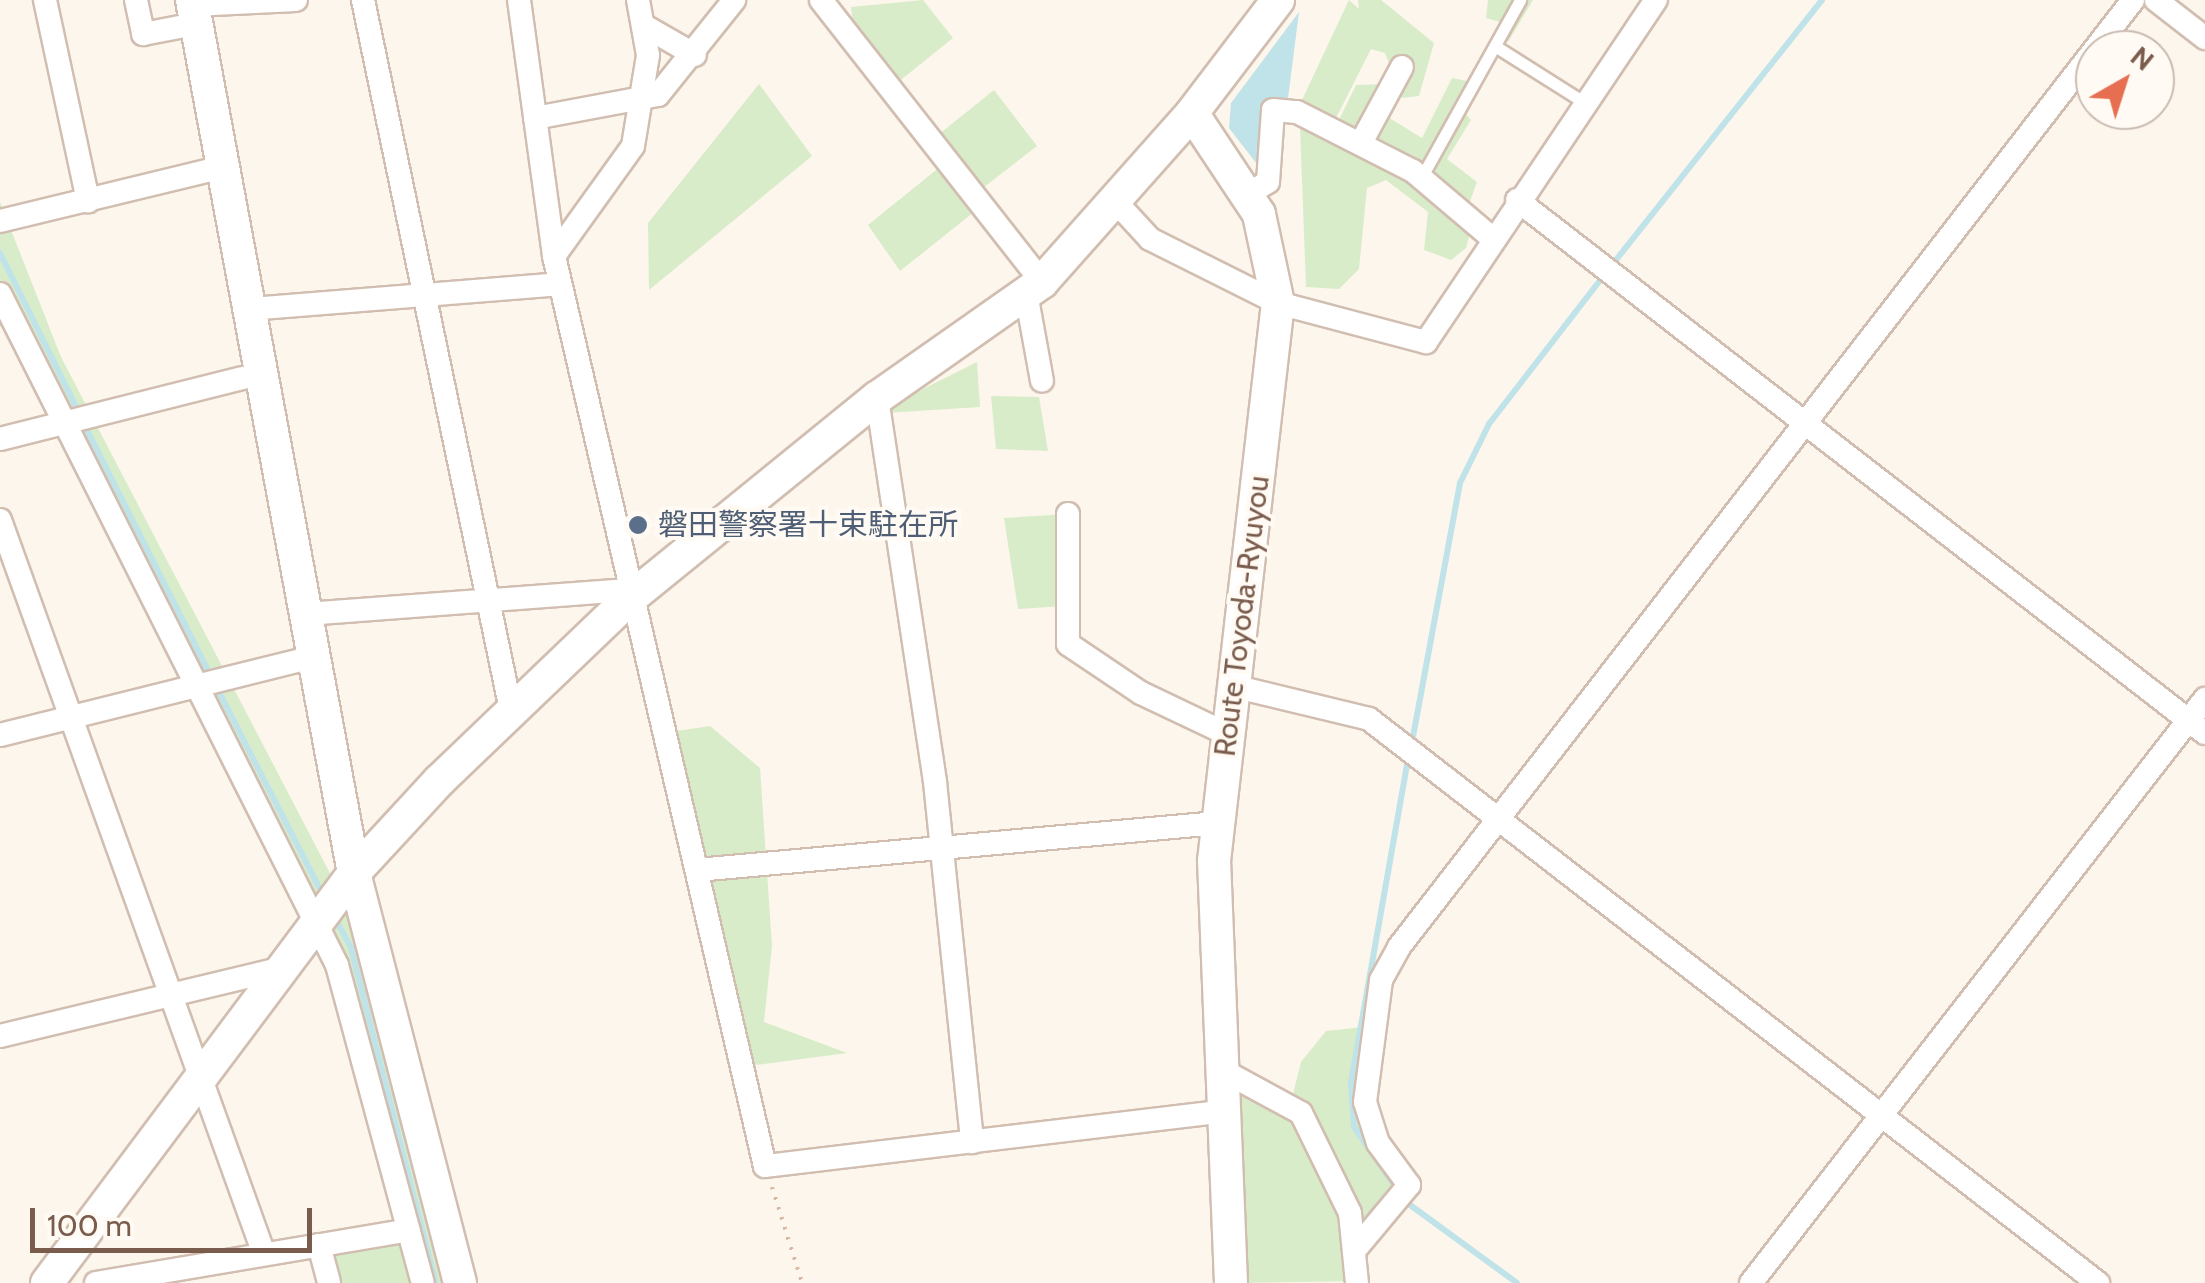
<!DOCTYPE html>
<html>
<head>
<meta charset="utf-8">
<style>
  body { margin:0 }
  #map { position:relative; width:2205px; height:1283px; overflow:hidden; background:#fdf6ec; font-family:Cabin,"Noto Sans JP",sans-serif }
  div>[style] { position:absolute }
  .green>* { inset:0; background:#d8ecc9 }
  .water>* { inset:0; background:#bfe3e8 }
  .stream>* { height:6px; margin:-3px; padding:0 3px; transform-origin:3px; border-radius:3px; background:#bfe3e8 }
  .path>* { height:4px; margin-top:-2px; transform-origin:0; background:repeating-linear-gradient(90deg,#d9b8a5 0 2.5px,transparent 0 10.5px) }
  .roads { filter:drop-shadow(2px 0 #d1beb0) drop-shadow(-2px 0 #d1beb0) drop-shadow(0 2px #d1beb0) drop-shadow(0 -2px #d1beb0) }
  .lane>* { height:11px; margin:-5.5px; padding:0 5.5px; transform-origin:5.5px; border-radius:5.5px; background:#fff }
  .street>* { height:22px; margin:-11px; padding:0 11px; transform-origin:11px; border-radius:11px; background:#fff }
  .secondary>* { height:32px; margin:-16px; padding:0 16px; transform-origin:16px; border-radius:16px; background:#fff }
  .dots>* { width:28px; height:28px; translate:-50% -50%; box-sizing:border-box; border:5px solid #fffaf3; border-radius:50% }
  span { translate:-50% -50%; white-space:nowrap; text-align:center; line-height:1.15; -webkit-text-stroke:8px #fffaf3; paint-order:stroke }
  .service-label { font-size:30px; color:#4e5e75 }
  .left { translate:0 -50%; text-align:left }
  .street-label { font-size:30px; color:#7a5c4d }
  .north { position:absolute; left:2075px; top:30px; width:100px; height:100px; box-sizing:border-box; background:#fffaf3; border:2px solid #cabbb1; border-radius:50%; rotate:39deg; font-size:28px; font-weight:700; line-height:40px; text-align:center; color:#7a5c4d }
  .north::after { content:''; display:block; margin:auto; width:35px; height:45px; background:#e76f51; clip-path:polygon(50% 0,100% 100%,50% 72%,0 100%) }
  .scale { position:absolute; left:30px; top:1208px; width:282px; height:45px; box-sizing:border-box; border:5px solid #7a5c4d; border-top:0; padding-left:12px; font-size:30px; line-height:35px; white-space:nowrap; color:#7a5c4d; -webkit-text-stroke:8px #fffaf3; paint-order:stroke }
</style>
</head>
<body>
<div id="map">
  <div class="green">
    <div style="clip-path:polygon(923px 0,953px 38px,897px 83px,938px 135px,994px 90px,1037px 146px,979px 191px,984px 204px,900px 271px,868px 225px,951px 158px,853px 26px,851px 7px)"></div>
    <div style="clip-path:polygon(1349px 0,1359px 9px,1358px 0,1381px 0,1434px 43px,1419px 96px,1402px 98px,1385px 53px,1371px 49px,1336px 118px,1301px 102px)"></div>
    <div style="clip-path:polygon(1488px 0,1533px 0,1508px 42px,1500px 22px,1486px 18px)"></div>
    <div style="clip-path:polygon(1452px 78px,1477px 83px,1423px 175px,1339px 120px,1356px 85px,1386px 84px,1378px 111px,1422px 138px)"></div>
    <div style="clip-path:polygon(759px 84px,812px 156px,649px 290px,648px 223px)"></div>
    <div style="clip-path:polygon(1466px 114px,1471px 120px,1447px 159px,1477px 182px,1469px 204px,1427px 178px)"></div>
    <div style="clip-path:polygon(1300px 128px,1384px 160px,1471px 229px,1466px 248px,1451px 260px,1424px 250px,1428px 212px,1386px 180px,1367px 188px,1359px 269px,1339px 289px,1306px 287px)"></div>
    <div style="clip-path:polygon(0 202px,61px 357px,358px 927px,460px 1283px,423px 1283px,337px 965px,13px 323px,0 327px)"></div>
    <div style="clip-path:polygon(977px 362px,980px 407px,885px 413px,887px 407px)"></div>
    <div style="clip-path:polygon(991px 396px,1039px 397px,1048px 451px,996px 449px)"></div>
    <div style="clip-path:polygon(1068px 514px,1065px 606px,1018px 609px,1004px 518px)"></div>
    <div style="clip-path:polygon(710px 726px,760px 768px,772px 946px,764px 1022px,847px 1053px,748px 1066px,663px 733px)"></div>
    <div style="clip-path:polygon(1373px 1026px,1368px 1120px,1405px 1179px,1354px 1250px,1357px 1281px,1236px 1283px,1239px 1097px,1255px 1085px,1291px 1102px,1301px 1062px,1326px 1031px)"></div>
    <div style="clip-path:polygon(404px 1237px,419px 1283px,336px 1283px,329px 1251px)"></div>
  </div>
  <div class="water">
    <div style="clip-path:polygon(1299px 12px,1287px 106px,1260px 168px,1229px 128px,1231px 103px)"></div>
  </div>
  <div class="stream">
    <div style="left:0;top:253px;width:178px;rotate:63.7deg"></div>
    <div style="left:1612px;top:265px;width:338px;rotate:-51.6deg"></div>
    <div style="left:84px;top:424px;width:283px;rotate:63.3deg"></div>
    <div style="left:217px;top:688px;width:233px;rotate:62.9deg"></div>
    <div style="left:1412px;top:742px;width:263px;rotate:-79.5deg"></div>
    <div style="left:1460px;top:483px;width:66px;rotate:-63.8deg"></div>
    <div style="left:1489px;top:424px;width:188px;rotate:-52.3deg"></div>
    <div style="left:1408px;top:759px;width:329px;rotate:100deg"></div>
    <div style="left:1351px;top:1083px;width:44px;rotate:86.1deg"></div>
    <div style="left:1354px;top:1127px;width:91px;rotate:55.3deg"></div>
    <div style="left:1406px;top:1202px;width:137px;rotate:36.1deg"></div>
    <div style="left:333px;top:915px;width:38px;rotate:61deg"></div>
    <div style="left:351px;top:948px;width:346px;rotate:75.8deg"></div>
  </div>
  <div class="path">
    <div style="left:772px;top:1187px;width:101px;rotate:72.6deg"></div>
  </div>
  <div class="roads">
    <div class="lane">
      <div style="left:1495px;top:46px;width:107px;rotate:32.3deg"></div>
      <div style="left:1421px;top:178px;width:204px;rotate:-60.9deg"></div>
    </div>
    <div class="street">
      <div style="left:45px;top:0;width:206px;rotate:77.9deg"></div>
      <div style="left:136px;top:0;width:35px;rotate:78deg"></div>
      <div style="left:143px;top:34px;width:53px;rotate:-10.9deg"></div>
      <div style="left:363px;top:0;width:725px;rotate:78.23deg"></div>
      <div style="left:519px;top:0;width:258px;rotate:82.2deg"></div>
      <div style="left:554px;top:256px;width:934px;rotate:76.95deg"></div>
      <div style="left:765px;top:1166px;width:459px;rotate:-6.8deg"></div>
      <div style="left:821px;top:0;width:358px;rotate:51.9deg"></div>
      <div style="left:2156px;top:0;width:62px;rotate:37.8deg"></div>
      <div style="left:193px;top:5px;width:103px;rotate:-2.8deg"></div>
      <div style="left:648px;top:28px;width:54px;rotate:29.9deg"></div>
      <div style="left:535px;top:118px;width:125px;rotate:-10.6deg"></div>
      <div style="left:658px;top:95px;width:122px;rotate:-51.3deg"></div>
      <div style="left:1362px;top:141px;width:84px;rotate:-61.6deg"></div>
      <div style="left:1248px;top:194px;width:23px;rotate:-31deg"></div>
      <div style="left:1268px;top:182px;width:72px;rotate:-86deg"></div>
      <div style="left:1273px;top:110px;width:24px;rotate:5deg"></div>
      <div style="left:1297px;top:112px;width:130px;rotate:27deg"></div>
      <div style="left:1413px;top:171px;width:104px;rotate:40.3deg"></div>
      <div style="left:1517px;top:200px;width:870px;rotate:37.77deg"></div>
      <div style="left:1116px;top:202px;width:50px;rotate:47.4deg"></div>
      <div style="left:1150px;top:239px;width:143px;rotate:26.6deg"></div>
      <div style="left:1278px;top:303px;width:153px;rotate:14.8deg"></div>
      <div style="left:1426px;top:342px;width:412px;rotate:-56.1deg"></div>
      <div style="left:0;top:221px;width:229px;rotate:-13.6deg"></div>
      <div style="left:554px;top:256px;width:135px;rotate:-54.3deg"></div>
      <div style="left:633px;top:146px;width:92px;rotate:-80.6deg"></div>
      <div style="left:648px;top:55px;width:56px;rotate:-100.3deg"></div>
      <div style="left:1026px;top:293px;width:89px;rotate:79.7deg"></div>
      <div style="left:0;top:294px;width:751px;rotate:63.33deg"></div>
      <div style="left:337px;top:965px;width:329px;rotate:74.9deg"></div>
      <div style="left:250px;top:309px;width:311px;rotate:-4.6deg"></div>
      <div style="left:877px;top:398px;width:388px;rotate:81.4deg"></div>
      <div style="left:935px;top:782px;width:362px;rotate:84.1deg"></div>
      <div style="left:0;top:439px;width:270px;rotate:-14.1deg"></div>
      <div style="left:1068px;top:514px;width:130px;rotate:90deg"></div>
      <div style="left:1068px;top:644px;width:88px;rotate:33.9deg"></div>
      <div style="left:1141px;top:693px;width:98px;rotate:25.5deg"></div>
      <div style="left:0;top:520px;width:780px;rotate:70.22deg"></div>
      <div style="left:307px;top:614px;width:321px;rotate:-4.3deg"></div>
      <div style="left:1233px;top:686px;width:140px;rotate:13.6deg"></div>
      <div style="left:1369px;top:719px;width:922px;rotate:37.73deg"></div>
      <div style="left:0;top:735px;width:324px;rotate:-14deg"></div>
      <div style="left:697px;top:870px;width:522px;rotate:-5.16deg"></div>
      <div style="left:0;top:1036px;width:291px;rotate:-13.5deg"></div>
      <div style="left:1220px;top:1069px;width:92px;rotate:28.5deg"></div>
      <div style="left:1301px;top:1113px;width:111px;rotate:63.9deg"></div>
      <div style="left:1350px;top:1213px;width:70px;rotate:84.3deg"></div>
      <div style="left:319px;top:1245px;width:39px;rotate:75deg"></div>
      <div style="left:1354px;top:1251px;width:86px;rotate:-50.2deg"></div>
      <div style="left:1409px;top:1185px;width:52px;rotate:-126.4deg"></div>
      <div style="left:1378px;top:1143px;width:43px;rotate:-107.6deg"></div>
      <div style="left:1365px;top:1102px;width:123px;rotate:-82.5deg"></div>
      <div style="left:1381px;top:980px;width:38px;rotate:-61deg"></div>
      <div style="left:1399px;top:947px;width:1198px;rotate:-52.22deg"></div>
      <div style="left:96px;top:1283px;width:317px;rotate:-9.6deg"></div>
      <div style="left:1751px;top:1283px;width:740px;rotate:-52.14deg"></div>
    </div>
    <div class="secondary">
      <div style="left:192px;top:0;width:888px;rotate:79.49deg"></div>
      <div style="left:354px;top:873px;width:423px;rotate:75.5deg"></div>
      <div style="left:47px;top:1283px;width:512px;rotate:-53.17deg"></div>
      <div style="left:354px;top:873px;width:125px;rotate:-47.3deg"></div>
      <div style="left:439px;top:781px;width:262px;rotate:-43.8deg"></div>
      <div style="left:628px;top:600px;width:321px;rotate:-39.1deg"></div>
      <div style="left:877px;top:398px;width:202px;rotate:-35.1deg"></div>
      <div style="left:1042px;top:282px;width:226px;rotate:-48.4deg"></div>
      <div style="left:1231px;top:1283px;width:422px;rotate:-92.3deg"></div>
      <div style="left:1214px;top:861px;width:562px;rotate:-83.46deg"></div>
      <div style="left:1278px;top:303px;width:91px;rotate:-102.1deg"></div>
      <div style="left:1259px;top:214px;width:121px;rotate:-123.6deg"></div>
      <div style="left:1192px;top:113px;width:142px;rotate:-52.7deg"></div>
    </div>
  </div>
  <div class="dots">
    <div style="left:638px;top:525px;background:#5c6f8a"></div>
  </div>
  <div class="service-label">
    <span class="left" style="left:658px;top:525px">磐田警察署十束駐在所</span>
  </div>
  <div class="street-label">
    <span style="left:1242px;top:616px;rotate:-83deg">Route Toyoda-Ryuyou</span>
  </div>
  <div class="north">N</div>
  <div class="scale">100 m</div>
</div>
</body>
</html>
